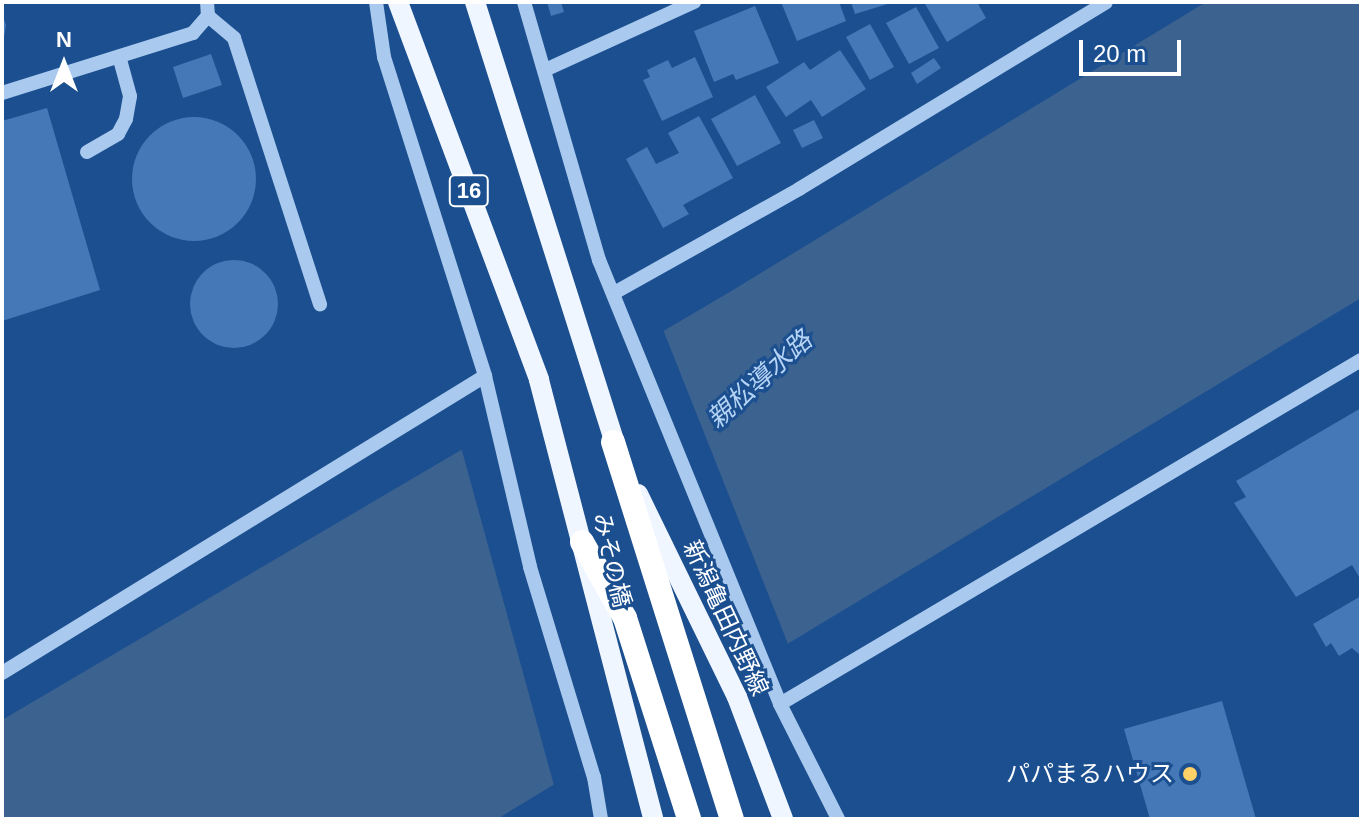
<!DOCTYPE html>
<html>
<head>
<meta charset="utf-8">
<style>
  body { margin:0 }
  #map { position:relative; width:1363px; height:821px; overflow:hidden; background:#1b4f8f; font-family:Helvetica,"Noto Sans JP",sans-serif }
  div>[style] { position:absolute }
  .water>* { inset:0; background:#3c6290 }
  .pier>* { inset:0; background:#1b4f8f }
  .building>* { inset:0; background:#4478b7 }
  .round { border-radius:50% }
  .minor>* { height:14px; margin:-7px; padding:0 7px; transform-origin:7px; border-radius:7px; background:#a9c9ee }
  .major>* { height:20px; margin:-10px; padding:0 10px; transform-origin:10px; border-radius:10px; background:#f0f6ff }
  .highway>* { height:24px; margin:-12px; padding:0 12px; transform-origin:12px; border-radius:12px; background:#fff }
  .dots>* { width:22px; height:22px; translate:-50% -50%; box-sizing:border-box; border:4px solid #1b4f8f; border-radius:50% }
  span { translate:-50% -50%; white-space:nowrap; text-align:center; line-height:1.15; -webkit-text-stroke:6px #1b4f8f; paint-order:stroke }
  .shield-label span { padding:2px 6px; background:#1b4f8f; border:2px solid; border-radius:6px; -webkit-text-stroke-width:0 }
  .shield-label { font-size:22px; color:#fff; font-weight:700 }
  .street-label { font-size:24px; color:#fff }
  .poi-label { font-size:24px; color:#fff }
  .right { translate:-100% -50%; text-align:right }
  .water-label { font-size:26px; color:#b5d3f5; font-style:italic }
  .frame { position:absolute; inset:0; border:4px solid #fff; pointer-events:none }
  .north { position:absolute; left:24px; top:24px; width:80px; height:80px; -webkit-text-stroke:6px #1b4f8f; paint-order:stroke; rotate:0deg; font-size:22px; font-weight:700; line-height:32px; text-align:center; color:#fff }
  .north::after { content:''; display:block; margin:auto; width:28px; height:36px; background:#fff; clip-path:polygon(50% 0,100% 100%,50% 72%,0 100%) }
  .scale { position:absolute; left:1079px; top:40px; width:102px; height:36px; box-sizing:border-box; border:4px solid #fff; border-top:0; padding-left:10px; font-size:24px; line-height:28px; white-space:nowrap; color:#fff; -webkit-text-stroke:6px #1b4f8f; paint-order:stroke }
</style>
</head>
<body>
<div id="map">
  <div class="water">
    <div style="clip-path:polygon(1206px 2px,1361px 2px,1361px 298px,497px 819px,2px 819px,2px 720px,728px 293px)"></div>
  </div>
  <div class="pier">
    <div style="clip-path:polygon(662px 327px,790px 649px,555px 789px,461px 447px)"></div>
  </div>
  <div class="building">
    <div style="clip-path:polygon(547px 2px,561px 2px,564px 12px,551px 16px)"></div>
    <div style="clip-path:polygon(781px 2px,839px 2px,846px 21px,797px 41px)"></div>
    <div style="clip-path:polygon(851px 2px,891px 2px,891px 3px,855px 14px)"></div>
    <div style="clip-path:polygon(924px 2px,977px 2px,986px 18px,947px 42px)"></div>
    <div style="clip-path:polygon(755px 6px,779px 63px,736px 80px,733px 74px,714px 82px,694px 31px)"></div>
    <div style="clip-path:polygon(916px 7px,939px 48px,909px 64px,886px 23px)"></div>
    <div style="clip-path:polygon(2px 14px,6px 25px,2px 50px)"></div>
    <div style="clip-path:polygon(870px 24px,894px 67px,870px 80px,846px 37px)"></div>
    <div style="clip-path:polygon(840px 50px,866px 89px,822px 117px,811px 100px,786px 117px,766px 87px,804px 62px,810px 70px)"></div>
    <div style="clip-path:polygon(211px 54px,222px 85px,183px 98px,173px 67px)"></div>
    <div style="clip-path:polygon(695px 57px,713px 97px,662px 121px,643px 80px,650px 77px,647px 70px,668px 60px,672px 68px)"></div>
    <div style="clip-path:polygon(934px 58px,941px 68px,917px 84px,911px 73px)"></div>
    <div style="clip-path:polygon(755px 95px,781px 143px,737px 166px,711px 119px)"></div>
    <div style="clip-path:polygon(47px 108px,100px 290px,2px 321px,2px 121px)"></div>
    <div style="clip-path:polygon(699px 116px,733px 178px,683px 205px,689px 214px,663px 228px,626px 159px,647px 147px,656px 164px,679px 153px,668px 133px)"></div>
    <div class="round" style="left:132px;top:117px;width:124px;height:124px"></div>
    <div style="clip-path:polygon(814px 120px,823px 138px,802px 148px,793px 130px)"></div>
    <div class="round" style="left:190px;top:260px;width:88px;height:88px"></div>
    <div style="clip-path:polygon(1361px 408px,1361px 580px,1352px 565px,1296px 597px,1234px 503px,1246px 497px,1236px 481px)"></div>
    <div style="clip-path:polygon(1361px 596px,1361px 656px,1352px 648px,1339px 656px,1331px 643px,1326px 647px,1313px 624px)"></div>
    <div style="clip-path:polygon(1222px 701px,1256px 819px,1150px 819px,1124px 729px)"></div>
  </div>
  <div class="minor">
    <div style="left:376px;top:2px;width:56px;rotate:81.7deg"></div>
    <div style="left:384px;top:57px;width:335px;rotate:72.4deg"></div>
    <div style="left:485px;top:376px;width:196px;rotate:76.7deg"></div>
    <div style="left:530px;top:567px;width:220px;rotate:73.1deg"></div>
    <div style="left:594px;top:777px;width:43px;rotate:80.5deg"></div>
    <div style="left:524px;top:2px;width:269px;rotate:73.8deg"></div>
    <div style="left:599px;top:260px;width:479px;rotate:67.8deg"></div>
    <div style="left:780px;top:704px;width:129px;rotate:63.2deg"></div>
    <div style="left:208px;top:16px;width:34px;rotate:40deg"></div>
    <div style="left:234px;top:38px;width:280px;rotate:72.1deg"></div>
    <div style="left:545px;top:70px;width:164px;rotate:-24.5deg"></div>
    <div style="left:2px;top:93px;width:200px;rotate:-17.4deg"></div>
    <div style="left:193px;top:33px;width:23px;rotate:-49deg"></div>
    <div style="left:208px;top:16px;width:14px;rotate:-94deg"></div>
    <div style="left:87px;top:152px;width:36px;rotate:-30deg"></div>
    <div style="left:118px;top:134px;width:17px;rotate:-62deg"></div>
    <div style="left:126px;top:119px;width:23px;rotate:-80deg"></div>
    <div style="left:130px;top:96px;width:41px;rotate:-105.4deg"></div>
    <div style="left:614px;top:293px;width:212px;rotate:-29.3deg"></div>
    <div style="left:799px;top:189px;width:359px;rotate:-31.3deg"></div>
    <div style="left:2px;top:673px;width:567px;rotate:-31.59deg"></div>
    <div style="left:780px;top:704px;width:675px;rotate:-30.63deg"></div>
  </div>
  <div class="major">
    <div style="left:398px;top:2px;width:403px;rotate:69.5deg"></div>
    <div style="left:539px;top:380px;width:454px;rotate:75.4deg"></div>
    <div style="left:475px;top:2px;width:475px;rotate:72.4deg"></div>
    <div style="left:638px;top:494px;width:226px;rotate:64deg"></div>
    <div style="left:737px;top:697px;width:130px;rotate:69.3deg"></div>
  </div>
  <div class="highway">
    <div style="left:613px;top:442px;width:395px;rotate:72.5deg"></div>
    <div style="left:582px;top:542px;width:87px;rotate:60.5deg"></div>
    <div style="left:625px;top:618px;width:211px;rotate:72.3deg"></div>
  </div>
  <div class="dots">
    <div style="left:1190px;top:774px;background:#ffd166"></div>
  </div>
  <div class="shield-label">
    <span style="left:469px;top:191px">16</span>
  </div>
  <div class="street-label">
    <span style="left:612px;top:560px;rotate:77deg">みその橋</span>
    <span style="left:726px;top:618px;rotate:65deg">新潟亀田内野線</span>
  </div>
  <div class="poi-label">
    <span class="right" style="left:1174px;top:774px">パパまるハウス</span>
  </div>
  <div class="water-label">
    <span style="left:760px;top:380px;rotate:-42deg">親松導水路</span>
  </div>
  <div class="frame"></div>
  <div class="north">N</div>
  <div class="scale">20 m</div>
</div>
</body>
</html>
